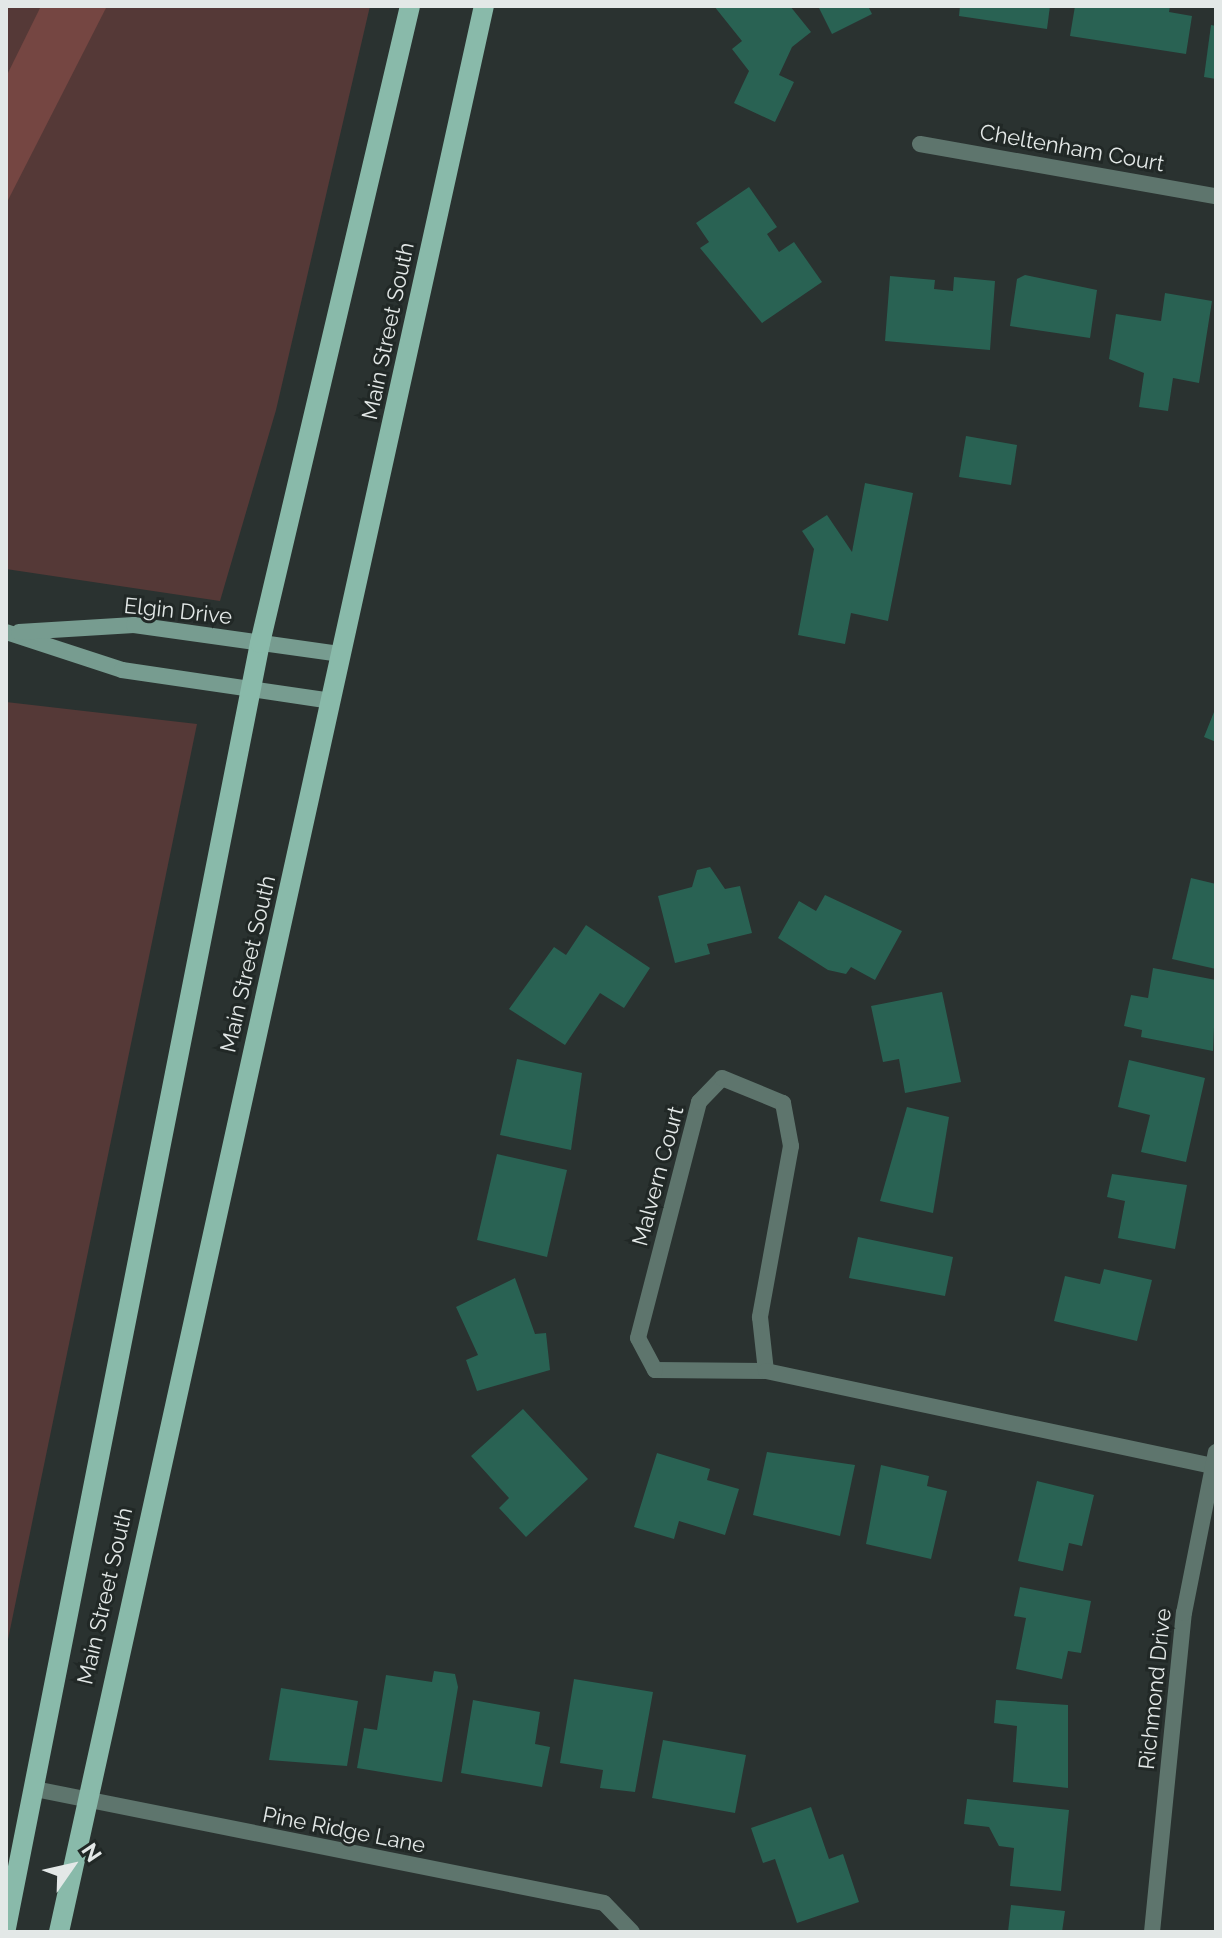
<!DOCTYPE html>
<html>
<head>
<meta charset="utf-8">
<style>
  body { margin:0 }
  #map { position:relative; width:1222px; height:1938px; overflow:hidden; background:#2a3230; font-family:Raleway,sans-serif }
  div>[style] { position:absolute }
  .green>* { inset:0; background:#553937 }
  .water>* { inset:0; background:#754642 }
  .building>* { inset:0; background:#296253 }
  .street>* { height:16px; margin:-8px; padding:0 8px; transform-origin:8px; border-radius:8px; background:#5e756d }
  .secondary>* { height:16px; margin:-8px; padding:0 8px; transform-origin:8px; border-radius:8px; background:#779c90 }
  .primary>* { height:20px; margin:-10px; padding:0 10px; transform-origin:10px; border-radius:10px; background:#89baaa }
  span { translate:-50% -50%; white-space:nowrap; text-align:center; line-height:1.15; -webkit-text-stroke:6px #212826; paint-order:stroke }
  .street-label { font-size:22px; color:#e3e8e7 }
  .frame { position:absolute; inset:0; border:8px solid #e3e8e7; pointer-events:none }
  .north { position:absolute; left:32px; top:1826px; width:80px; height:80px; -webkit-text-stroke:6px #212826; paint-order:stroke; rotate:56deg; font-size:22px; font-weight:700; line-height:32px; text-align:center; color:#e3e8e7 }
  .north::after { content:''; display:block; margin:auto; width:28px; height:36px; background:#e3e8e7; clip-path:polygon(50% 0,100% 100%,50% 72%,0 100%) }
</style>
</head>
<body>
<div id="map">
  <div class="green">
    <div style="clip-path:polygon(6px 6px,370px 6px,276px 410px,220px 601px,6px 569px)"></div>
    <div style="clip-path:polygon(6px 702px,197px 724px,6px 1649px)"></div>
  </div>
  <div class="water">
    <div style="clip-path:polygon(41px 6px,107px 6px,6px 204px,6px 77px)"></div>
  </div>
  <div class="building">
    <div style="clip-path:polygon(714px 6px,790px 6px,811px 32px,792px 47px,779px 75px,794px 82px,775px 122px,734px 103px,749px 71px,732px 49px,742px 41px)"></div>
    <div style="clip-path:polygon(818px 6px,868px 6px,872px 14px,832px 34px)"></div>
    <div style="clip-path:polygon(960px 6px,1050px 6px,1047px 29px,959px 16px)"></div>
    <div style="clip-path:polygon(1075px 6px,1170px 6px,1169px 12px,1192px 16px,1186px 54px,1070px 36px)"></div>
    <div style="clip-path:polygon(1211px 25px,1216px 26px,1216px 79px,1204px 77px)"></div>
    <div style="clip-path:polygon(749px 187px,777px 227px,767px 234px,779px 252px,794px 242px,822px 282px,762px 323px,700px 248px,709px 242px,696px 223px)"></div>
    <div style="clip-path:polygon(1025px 275px,1097px 290px,1090px 338px,1010px 326px,1017px 279px)"></div>
    <div style="clip-path:polygon(890px 276px,935px 280px,934px 289px,953px 291px,954px 277px,995px 281px,990px 350px,885px 341px)"></div>
    <div style="clip-path:polygon(1165px 293px,1212px 301px,1199px 383px,1173px 378px,1168px 411px,1139px 407px,1144px 373px,1109px 359px,1116px 314px,1161px 321px)"></div>
    <div style="clip-path:polygon(966px 436px,1017px 445px,1011px 485px,959px 477px)"></div>
    <div style="clip-path:polygon(865px 483px,913px 493px,888px 621px,851px 613px,845px 644px,798px 635px,814px 549px,802px 531px,827px 515px,852px 552px)"></div>
    <div style="clip-path:polygon(1216px 707px,1216px 742px,1204px 737px)"></div>
    <div style="clip-path:polygon(710px 867px,725px 889px,740px 886px,752px 933px,707px 944px,710px 954px,675px 963px,658px 896px,692px 887px,697px 870px)"></div>
    <div style="clip-path:polygon(1191px 878px,1216px 884px,1216px 969px,1172px 959px)"></div>
    <div style="clip-path:polygon(825px 895px,902px 931px,875px 980px,851px 967px,846px 974px,828px 970px,778px 938px,799px 901px,816px 911px)"></div>
    <div style="clip-path:polygon(586px 925px,650px 968px,624px 1008px,600px 993px,565px 1045px,509px 1009px,554px 947px,566px 955px)"></div>
    <div style="clip-path:polygon(1153px 968px,1216px 980px,1213px 1051px,1141px 1037px,1142px 1030px,1124px 1026px,1131px 995px,1148px 998px)"></div>
    <div style="clip-path:polygon(942px 992px,961px 1082px,905px 1093px,899px 1059px,883px 1062px,871px 1006px)"></div>
    <div style="clip-path:polygon(517px 1059px,582px 1073px,571px 1150px,500px 1135px)"></div>
    <div style="clip-path:polygon(1129px 1060px,1205px 1078px,1186px 1162px,1141px 1152px,1150px 1115px,1118px 1107px)"></div>
    <div style="clip-path:polygon(907px 1107px,949px 1117px,933px 1213px,880px 1201px)"></div>
    <div style="clip-path:polygon(497px 1154px,567px 1170px,547px 1257px,477px 1240px)"></div>
    <div style="clip-path:polygon(1112px 1174px,1187px 1185px,1175px 1249px,1118px 1238px,1125px 1201px,1107px 1197px)"></div>
    <div style="clip-path:polygon(858px 1237px,953px 1257px,945px 1296px,849px 1278px)"></div>
    <div style="clip-path:polygon(1104px 1269px,1152px 1280px,1137px 1341px,1054px 1321px,1065px 1276px,1100px 1284px)"></div>
    <div style="clip-path:polygon(515px 1278px,535px 1334px,546px 1333px,550px 1370px,477px 1391px,466px 1360px,478px 1355px,456px 1307px)"></div>
    <div style="clip-path:polygon(523px 1409px,588px 1479px,526px 1537px,499px 1508px,509px 1498px,471px 1456px)"></div>
    <div style="clip-path:polygon(767px 1452px,855px 1465px,840px 1536px,753px 1515px)"></div>
    <div style="clip-path:polygon(657px 1453px,710px 1469px,707px 1480px,739px 1489px,725px 1535px,679px 1521px,674px 1539px,634px 1527px)"></div>
    <div style="clip-path:polygon(881px 1465px,929px 1476px,927px 1486px,947px 1491px,931px 1559px,866px 1544px)"></div>
    <div style="clip-path:polygon(1037px 1481px,1094px 1495px,1082px 1546px,1069px 1543px,1063px 1571px,1018px 1561px)"></div>
    <div style="clip-path:polygon(1020px 1587px,1091px 1601px,1081px 1653px,1068px 1651px,1062px 1679px,1016px 1669px,1026px 1618px,1014px 1616px)"></div>
    <div style="clip-path:polygon(434px 1671px,455px 1674px,458px 1687px,442px 1782px,357px 1768px,364px 1728px,377px 1730px,386px 1675px,432px 1682px)"></div>
    <div style="clip-path:polygon(574px 1679px,653px 1692px,635px 1792px,600px 1788px,603px 1770px,560px 1763px)"></div>
    <div style="clip-path:polygon(281px 1688px,358px 1701px,347px 1766px,269px 1760px)"></div>
    <div style="clip-path:polygon(473px 1700px,540px 1712px,535px 1744px,550px 1747px,542px 1787px,461px 1773px)"></div>
    <div style="clip-path:polygon(996px 1700px,1068px 1705px,1068px 1788px,1013px 1782px,1017px 1726px,994px 1723px)"></div>
    <div style="clip-path:polygon(663px 1740px,746px 1755px,735px 1813px,652px 1798px)"></div>
    <div style="clip-path:polygon(967px 1799px,1069px 1810px,1061px 1891px,1010px 1886px,1014px 1848px,999px 1846px,989px 1827px,964px 1824px)"></div>
    <div style="clip-path:polygon(811px 1807px,829px 1859px,843px 1854px,859px 1902px,797px 1923px,775px 1859px,763px 1863px,751px 1828px)"></div>
    <div style="clip-path:polygon(1011px 1905px,1065px 1911px,1062px 1932px,1008px 1932px)"></div>
  </div>
  <div class="street">
    <div style="left:920px;top:144px;width:301px;rotate:10deg"></div>
    <div style="left:766px;top:1371px;width:111px;rotate:-179.5deg"></div>
    <div style="left:655px;top:1370px;width:36px;rotate:-118deg"></div>
    <div style="left:638px;top:1338px;width:244px;rotate:-75.5deg"></div>
    <div style="left:699px;top:1102px;width:33px;rotate:-46deg"></div>
    <div style="left:722px;top:1078px;width:66px;rotate:22.3deg"></div>
    <div style="left:783px;top:1103px;width:44px;rotate:79.5deg"></div>
    <div style="left:791px;top:1146px;width:174px;rotate:100.3deg"></div>
    <div style="left:760px;top:1317px;width:54px;rotate:83.7deg"></div>
    <div style="left:766px;top:1371px;width:456px;rotate:12deg"></div>
    <div style="left:35px;top:1789px;width:580px;rotate:11.33deg"></div>
    <div style="left:604px;top:1903px;width:40px;rotate:46deg"></div>
    <div style="left:1152px;top:1932px;width:321px;rotate:-84.3deg"></div>
    <div style="left:1184px;top:1613px;width:164px;rotate:-78.8deg"></div>
  </div>
  <div class="secondary">
    <div style="left:6px;top:632px;width:122px;rotate:18.1deg"></div>
    <div style="left:122px;top:670px;width:212px;rotate:8.4deg"></div>
    <div style="left:19px;top:632px;width:115px;rotate:-3.5deg"></div>
    <div style="left:134px;top:625px;width:209px;rotate:8deg"></div>
  </div>
  <div class="primary">
    <div style="left:6px;top:1928px;width:1310px;rotate:-78.82deg"></div>
    <div style="left:260px;top:643px;width:654px;rotate:-76.75deg"></div>
    <div style="left:59px;top:1932px;width:1972px;rotate:-77.56deg"></div>
  </div>
  <div class="street-label">
    <span style="left:1072px;top:148px;rotate:10deg">Cheltenham Court</span>
    <span style="left:388px;top:331px;rotate:-78deg">Main Street South</span>
    <span style="left:178px;top:611px;rotate:6deg">Elgin Drive</span>
    <span style="left:248px;top:964px;rotate:-77deg">Main Street South</span>
    <span style="left:658px;top:1176px;rotate:-75deg">Malvern Court</span>
    <span style="left:105px;top:1596px;rotate:-77deg">Main Street South</span>
    <span style="left:1155px;top:1689px;rotate:-84deg">Richmond Drive</span>
    <span style="left:344px;top:1830px;rotate:11deg">Pine Ridge Lane</span>
  </div>
  <div class="frame"></div>
  <div class="north">N</div>
</div>
</body>
</html>
